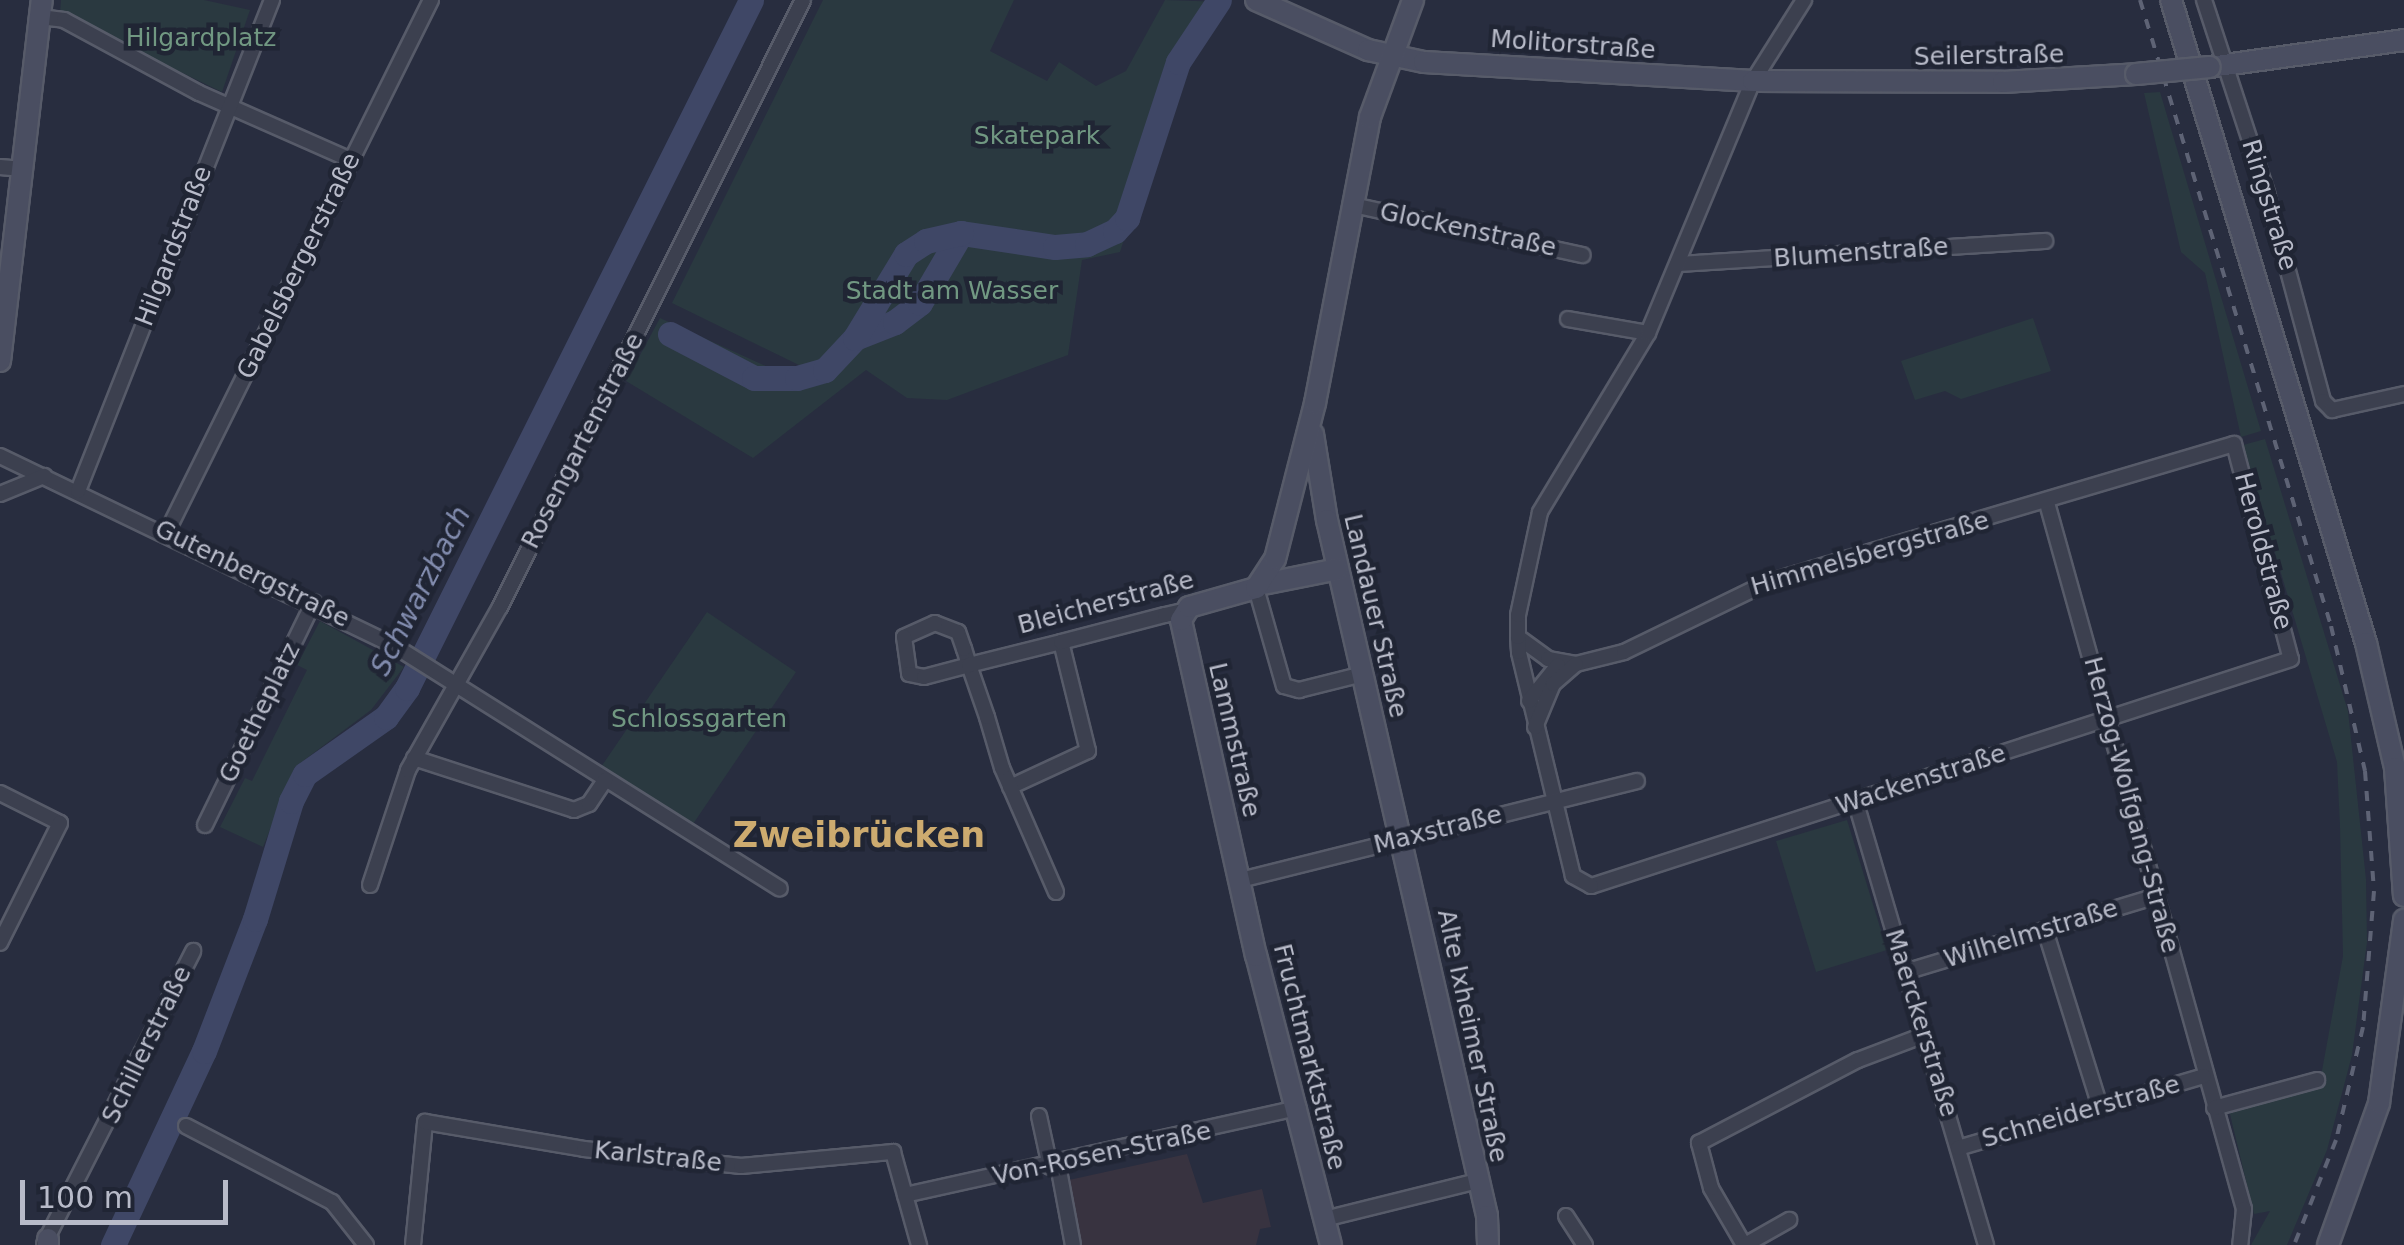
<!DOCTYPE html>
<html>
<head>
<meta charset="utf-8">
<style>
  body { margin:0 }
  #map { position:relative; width:2404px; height:1245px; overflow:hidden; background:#282d3f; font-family:"DejaVu Sans",sans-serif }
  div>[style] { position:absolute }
  .medical>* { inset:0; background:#383340 }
  .green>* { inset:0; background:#2a3940 }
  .river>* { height:25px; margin:-12.5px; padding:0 12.5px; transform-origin:12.5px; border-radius:12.5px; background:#3f4766 }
  .roads { filter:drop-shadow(2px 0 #575b69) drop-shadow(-2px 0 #575b69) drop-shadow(0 2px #575b69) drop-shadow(0 -2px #575b69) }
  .street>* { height:14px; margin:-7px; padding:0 7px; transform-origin:7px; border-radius:7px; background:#3c404f }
  .secondary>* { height:20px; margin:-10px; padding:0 10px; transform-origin:10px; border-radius:10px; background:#4a4e61 }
  .rail>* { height:4px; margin-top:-2px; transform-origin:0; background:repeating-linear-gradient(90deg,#5e6375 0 10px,transparent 0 20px) }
  .bridges { filter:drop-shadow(2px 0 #575b69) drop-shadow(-2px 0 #575b69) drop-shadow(0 2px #575b69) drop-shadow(0 -2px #575b69) }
  .secondary-bridge>* { height:20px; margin:-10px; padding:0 10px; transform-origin:10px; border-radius:10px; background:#4a4e61 }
  span { translate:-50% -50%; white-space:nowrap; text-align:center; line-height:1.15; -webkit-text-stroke:9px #202534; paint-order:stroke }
  .park-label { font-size:25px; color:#719882 }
  .street-label { font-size:25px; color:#b8bbc9 }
  .water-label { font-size:28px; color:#828cae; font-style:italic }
  .district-label { font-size:35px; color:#cdab6f; font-weight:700 }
  .scale { position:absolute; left:20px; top:1180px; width:208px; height:45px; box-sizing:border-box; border:5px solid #b8bbc9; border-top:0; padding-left:12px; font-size:30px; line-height:35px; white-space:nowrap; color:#b8bbc9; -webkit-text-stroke:8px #202534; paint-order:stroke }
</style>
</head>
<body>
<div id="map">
  <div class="medical">
    <div style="clip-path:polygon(1187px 1154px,1203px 1203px,1262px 1189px,1271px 1227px,1260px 1229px,1256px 1245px,1082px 1245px,1069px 1180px)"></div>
  </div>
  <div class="green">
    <div style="clip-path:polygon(61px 0,204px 0,250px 10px,222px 92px,60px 14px)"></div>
    <div style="clip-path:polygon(823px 0,1014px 0,990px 51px,1047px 81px,1059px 62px,1096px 86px,1126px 71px,1165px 0,1225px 2px,1174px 86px,1120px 252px,1082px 260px,1068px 355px,947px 400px,907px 398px,866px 370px,753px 458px,626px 381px,660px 318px,781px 373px,803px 367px,672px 303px)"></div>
    <div style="clip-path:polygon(2160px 92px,2261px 431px,2241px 437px,2205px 273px,2181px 252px,2144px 93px)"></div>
    <div style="clip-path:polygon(2033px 318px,2051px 371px,1961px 399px,1945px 391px,1915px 400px,1901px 361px)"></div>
    <div style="clip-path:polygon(2265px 439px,2348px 711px,2366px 879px,2367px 942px,2352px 1055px,2327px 1150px,2287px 1245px,2251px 1245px,2270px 1211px,2254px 1214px,2229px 1110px,2319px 1087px,2343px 956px,2340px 827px,2337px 762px,2243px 445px)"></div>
    <div style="clip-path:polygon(707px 612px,796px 672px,691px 827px,601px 767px)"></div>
    <div style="clip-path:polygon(320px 621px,404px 667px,371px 710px,295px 767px,263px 847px,220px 827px,245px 778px,252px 781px,307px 670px,297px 665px)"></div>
    <div style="clip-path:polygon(1847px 820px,1887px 950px,1816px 972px,1776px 841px)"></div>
  </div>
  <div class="river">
    <div style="left:670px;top:334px;width:95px;rotate:27.6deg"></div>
    <div style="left:754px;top:378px;width:43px"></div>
    <div style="left:797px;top:378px;width:29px;rotate:-16deg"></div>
    <div style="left:825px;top:370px;width:44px;rotate:-46.8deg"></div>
    <div style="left:855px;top:338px;width:43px;rotate:-21.8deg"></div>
    <div style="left:895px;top:322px;width:31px;rotate:-37deg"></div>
    <div style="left:920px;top:303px;width:81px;rotate:-59.6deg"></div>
    <div style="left:961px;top:233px;width:95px;rotate:8.5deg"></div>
    <div style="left:1055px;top:247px;width:32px;rotate:-5deg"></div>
    <div style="left:1087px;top:244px;width:31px;rotate:-25deg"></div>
    <div style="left:1115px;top:231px;width:18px;rotate:-47deg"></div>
    <div style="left:1127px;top:218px;width:164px;rotate:-71.9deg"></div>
    <div style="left:1178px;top:62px;width:74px;rotate:-56.5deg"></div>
    <div style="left:855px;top:338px;width:98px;rotate:-58.7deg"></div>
    <div style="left:906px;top:254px;width:24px;rotate:-33deg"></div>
    <div style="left:926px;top:241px;width:36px;rotate:-13deg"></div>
    <div style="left:113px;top:1245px;width:214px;rotate:-64.9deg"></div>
    <div style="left:204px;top:1051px;width:142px;rotate:-68.9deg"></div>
    <div style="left:255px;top:919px;width:123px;rotate:-73deg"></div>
    <div style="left:291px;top:801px;width:30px;rotate:-63deg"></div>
    <div style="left:305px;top:774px;width:99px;rotate:-35.1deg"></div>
    <div style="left:386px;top:717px;width:36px;rotate:-54deg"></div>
    <div style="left:407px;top:688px;width:769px;rotate:-63.43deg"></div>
  </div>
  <div class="roads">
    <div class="street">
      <div style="left:2204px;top:0;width:203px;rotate:71.9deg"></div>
      <div style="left:2267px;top:193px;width:215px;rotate:74.9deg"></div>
      <div style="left:2323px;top:401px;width:13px;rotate:45deg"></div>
      <div style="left:2332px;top:410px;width:74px;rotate:-12.5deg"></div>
      <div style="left:40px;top:17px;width:24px;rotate:7deg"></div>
      <div style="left:64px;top:20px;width:153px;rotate:28.4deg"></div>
      <div style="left:199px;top:93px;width:166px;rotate:23.8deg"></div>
      <div style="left:0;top:167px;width:23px;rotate:5deg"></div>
      <div style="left:1353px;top:205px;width:235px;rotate:12.3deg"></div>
      <div style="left:1678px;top:264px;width:368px;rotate:-3.6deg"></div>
      <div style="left:1568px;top:319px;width:81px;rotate:9.9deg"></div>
      <div style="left:0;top:456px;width:436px;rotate:25.7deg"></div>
      <div style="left:393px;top:645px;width:457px;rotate:32.2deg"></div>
      <div style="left:78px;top:491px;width:528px;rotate:-68.44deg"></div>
      <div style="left:0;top:494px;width:48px;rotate:-22.2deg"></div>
      <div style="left:2047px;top:503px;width:733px;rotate:74.41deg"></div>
      <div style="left:2244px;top:1209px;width:36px;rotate:96deg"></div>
      <div style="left:167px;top:532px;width:594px;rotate:-63.61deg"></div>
      <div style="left:1256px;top:588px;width:102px;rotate:74.1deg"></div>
      <div style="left:1284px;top:686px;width:16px;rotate:15deg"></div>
      <div style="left:1299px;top:690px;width:66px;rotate:-14deg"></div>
      <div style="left:1518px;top:637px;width:37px;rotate:36deg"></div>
      <div style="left:1548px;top:659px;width:28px;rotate:10deg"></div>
      <div style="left:1576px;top:664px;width:49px;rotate:-14deg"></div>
      <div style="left:1624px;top:652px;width:160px;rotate:-25.9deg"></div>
      <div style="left:1768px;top:582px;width:486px;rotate:-16.5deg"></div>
      <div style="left:2234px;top:444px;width:222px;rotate:75.2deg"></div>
      <div style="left:2291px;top:659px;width:736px;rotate:162.03deg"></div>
      <div style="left:1591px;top:886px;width:21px;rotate:-151deg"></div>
      <div style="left:1573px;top:876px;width:230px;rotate:-103.6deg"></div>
      <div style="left:1519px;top:652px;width:15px;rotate:-94deg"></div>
      <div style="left:1518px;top:637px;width:22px;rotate:-90deg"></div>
      <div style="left:1518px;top:615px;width:105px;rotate:-77.9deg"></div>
      <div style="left:1540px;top:512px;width:209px;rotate:-58.9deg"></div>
      <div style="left:1648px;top:333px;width:273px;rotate:-67.4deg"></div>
      <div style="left:1753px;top:81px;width:96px;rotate:-57.8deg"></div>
      <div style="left:1529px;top:701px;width:46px;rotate:-51.1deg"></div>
      <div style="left:1535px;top:727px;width:47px;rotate:-67.3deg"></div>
      <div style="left:1553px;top:684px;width:30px;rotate:-41deg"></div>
      <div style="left:414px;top:758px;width:168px;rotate:18deg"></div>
      <div style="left:574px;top:810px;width:16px;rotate:-22deg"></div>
      <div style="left:589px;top:804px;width:29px;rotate:-56deg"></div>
      <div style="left:1010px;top:787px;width:86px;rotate:-24.8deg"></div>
      <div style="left:1088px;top:751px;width:112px;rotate:-103.9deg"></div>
      <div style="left:0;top:793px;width:67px;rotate:26.6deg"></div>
      <div style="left:60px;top:823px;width:134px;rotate:116.6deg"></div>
      <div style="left:1855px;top:800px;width:464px;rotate:73.6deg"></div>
      <div style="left:205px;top:825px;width:248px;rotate:-64deg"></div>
      <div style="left:1240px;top:880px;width:409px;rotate:-14deg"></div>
      <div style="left:370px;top:885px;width:121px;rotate:-71.7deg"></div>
      <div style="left:408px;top:770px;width:187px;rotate:-60.6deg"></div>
      <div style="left:500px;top:607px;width:678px;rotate:-63.47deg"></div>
      <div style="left:1056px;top:892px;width:135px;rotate:-113.5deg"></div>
      <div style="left:1002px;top:768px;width:53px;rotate:-106.4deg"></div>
      <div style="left:987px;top:717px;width:55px;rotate:-109.1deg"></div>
      <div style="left:969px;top:665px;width:17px;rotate:-107deg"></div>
      <div style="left:964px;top:649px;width:18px;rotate:-109deg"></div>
      <div style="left:958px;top:632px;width:25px;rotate:-159deg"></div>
      <div style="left:935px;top:623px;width:34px;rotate:156deg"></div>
      <div style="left:904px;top:637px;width:37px;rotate:82deg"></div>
      <div style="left:909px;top:674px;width:15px;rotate:11deg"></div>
      <div style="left:924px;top:677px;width:47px;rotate:-14.9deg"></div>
      <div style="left:969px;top:665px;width:95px;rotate:-14deg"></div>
      <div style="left:1061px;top:642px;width:107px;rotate:-14.6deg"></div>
      <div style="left:1165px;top:615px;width:18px;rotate:-13deg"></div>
      <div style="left:2045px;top:930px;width:185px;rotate:72.7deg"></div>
      <div style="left:1905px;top:972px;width:262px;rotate:-16.8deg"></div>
      <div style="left:2214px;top:1108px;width:107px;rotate:-15.2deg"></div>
      <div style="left:1039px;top:1116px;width:52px;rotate:77.8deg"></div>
      <div style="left:186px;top:1126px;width:165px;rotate:27.5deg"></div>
      <div style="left:332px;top:1202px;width:55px;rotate:51.7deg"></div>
      <div style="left:1958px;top:1148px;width:256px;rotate:-16.3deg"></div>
      <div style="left:1058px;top:1165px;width:81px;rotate:79.4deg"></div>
      <div style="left:905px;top:1195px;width:403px;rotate:-12.5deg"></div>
      <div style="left:1566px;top:1216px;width:35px;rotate:57deg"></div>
      <div style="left:1324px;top:1219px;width:159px;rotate:-13.9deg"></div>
      <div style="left:44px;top:1244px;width:329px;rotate:-63deg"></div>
      <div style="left:413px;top:1245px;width:124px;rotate:-84.4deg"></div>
      <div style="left:425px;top:1122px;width:161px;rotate:9.6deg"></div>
      <div style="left:584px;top:1149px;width:158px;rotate:6.2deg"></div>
      <div style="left:741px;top:1166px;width:153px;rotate:-5.3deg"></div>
      <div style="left:893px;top:1152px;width:97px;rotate:74.4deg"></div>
      <div style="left:1744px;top:1245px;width:66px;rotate:-120.1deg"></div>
      <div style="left:1711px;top:1188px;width:47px;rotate:-104.9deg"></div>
      <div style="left:1699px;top:1143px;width:179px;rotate:-27.6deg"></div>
      <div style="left:1858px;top:1060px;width:71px;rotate:-20.7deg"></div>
      <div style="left:1745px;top:1245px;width:51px;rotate:-29.6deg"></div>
    </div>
    <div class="secondary">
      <div style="left:1256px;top:0;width:123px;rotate:24.1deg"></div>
      <div style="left:1368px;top:50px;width:57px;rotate:12.1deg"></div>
      <div style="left:1424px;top:62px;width:330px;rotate:3.3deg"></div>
      <div style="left:1753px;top:81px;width:250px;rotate:0.2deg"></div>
      <div style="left:2003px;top:82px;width:133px;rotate:-3.4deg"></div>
      <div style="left:2171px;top:0;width:672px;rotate:73.13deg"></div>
      <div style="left:2366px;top:643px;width:128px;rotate:76.9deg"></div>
      <div style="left:2395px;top:768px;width:128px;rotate:86deg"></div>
      <div style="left:2210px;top:67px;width:196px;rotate:-7.9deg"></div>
      <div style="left:0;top:361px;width:363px;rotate:-83.4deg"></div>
      <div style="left:1313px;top:434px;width:87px;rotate:80.8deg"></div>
      <div style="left:1327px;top:520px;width:714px;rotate:77.05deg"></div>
      <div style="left:1487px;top:1216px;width:29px;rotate:88deg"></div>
      <div style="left:1263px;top:584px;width:76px;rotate:-11.3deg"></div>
      <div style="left:48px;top:1245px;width:6px;rotate:-90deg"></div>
      <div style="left:1331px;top:1245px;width:299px;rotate:-104.5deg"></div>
      <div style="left:1256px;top:956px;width:344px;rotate:-102.6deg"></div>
      <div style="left:1181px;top:620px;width:15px;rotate:-58deg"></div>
      <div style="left:1189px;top:607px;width:70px;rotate:-15.8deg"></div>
      <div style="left:1256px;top:588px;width:35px;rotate:-57deg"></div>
      <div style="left:1275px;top:559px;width:161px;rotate:-75.6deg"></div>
      <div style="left:1315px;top:403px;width:291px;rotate:-79.1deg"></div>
      <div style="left:1370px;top:117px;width:125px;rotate:-69.8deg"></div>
      <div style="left:2328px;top:1245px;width:151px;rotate:-70.2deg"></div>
      <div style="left:2379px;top:1103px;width:185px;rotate:-82.2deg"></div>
    </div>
  </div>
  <div class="rail">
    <div style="left:2140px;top:0;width:654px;rotate:73.03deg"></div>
    <div style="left:2331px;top:626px;width:149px;rotate:76.8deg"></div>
    <div style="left:2365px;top:771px;width:120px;rotate:85.7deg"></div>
    <div style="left:2374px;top:891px;width:136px;rotate:94.6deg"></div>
    <div style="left:2363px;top:1027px;width:116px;rotate:103.4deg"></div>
    <div style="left:2336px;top:1140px;width:113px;rotate:111.8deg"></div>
  </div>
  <div class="bridges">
    <div class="secondary-bridge">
      <div style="left:2136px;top:74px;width:74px;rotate:-5.4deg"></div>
    </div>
  </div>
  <div class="park-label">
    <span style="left:201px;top:38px">Hilgardplatz</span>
    <span style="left:1037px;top:136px">Skatepark</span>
    <span style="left:952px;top:291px">Stadt am Wasser</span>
    <span style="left:699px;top:719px">Schlossgarten</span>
  </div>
  <div class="street-label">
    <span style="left:1573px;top:45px;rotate:4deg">Molitorstraße</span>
    <span style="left:1989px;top:56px;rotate:-1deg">Seilerstraße</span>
    <span style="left:2269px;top:205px;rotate:73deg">Ringstraße</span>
    <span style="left:1468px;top:230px;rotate:12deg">Glockenstraße</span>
    <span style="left:174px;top:246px;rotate:-69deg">Hilgardstraße</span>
    <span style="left:1861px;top:253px;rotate:-4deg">Blumenstraße</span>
    <span style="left:299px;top:266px;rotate:-64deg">Gabelsbergerstraße</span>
    <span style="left:583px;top:441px;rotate:-63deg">Rosengartenstraße</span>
    <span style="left:2263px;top:551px;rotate:75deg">Heroldstraße</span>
    <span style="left:1870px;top:554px;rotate:-16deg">Himmelsbergstraße</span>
    <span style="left:252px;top:574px;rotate:26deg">Gutenbergstraße</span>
    <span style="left:1106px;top:603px;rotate:-15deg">Bleicherstraße</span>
    <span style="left:1375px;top:616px;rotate:77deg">Landauer Straße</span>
    <span style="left:260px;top:713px;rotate:-64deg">Goetheplatz</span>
    <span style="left:1234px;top:740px;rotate:77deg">Lammstraße</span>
    <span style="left:1921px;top:780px;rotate:-18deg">Wackenstraße</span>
    <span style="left:2131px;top:805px;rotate:75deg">Herzog-Wolfgang-Straße</span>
    <span style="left:1438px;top:830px;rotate:-14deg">Maxstraße</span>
    <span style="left:2031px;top:934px;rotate:-17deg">Wilhelmstraße</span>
    <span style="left:1921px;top:1023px;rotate:73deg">Maerckerstraße</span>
    <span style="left:1472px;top:1036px;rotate:78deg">Alte Ixheimer Straße</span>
    <span style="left:147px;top:1045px;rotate:-64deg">Schillerstraße</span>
    <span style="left:1309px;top:1057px;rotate:76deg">Fruchtmarktstraße</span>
    <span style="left:2081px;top:1112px;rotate:-16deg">Schneiderstraße</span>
    <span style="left:1102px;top:1154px;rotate:-12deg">Von-Rosen-Straße</span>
    <span style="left:658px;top:1157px;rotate:6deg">Karlstraße</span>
  </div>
  <div class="water-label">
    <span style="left:421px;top:591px;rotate:-63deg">Schwarzbach</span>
  </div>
  <div class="district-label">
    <span style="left:859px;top:835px">Zweibrücken</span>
  </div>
  <div class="scale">100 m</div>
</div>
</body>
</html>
